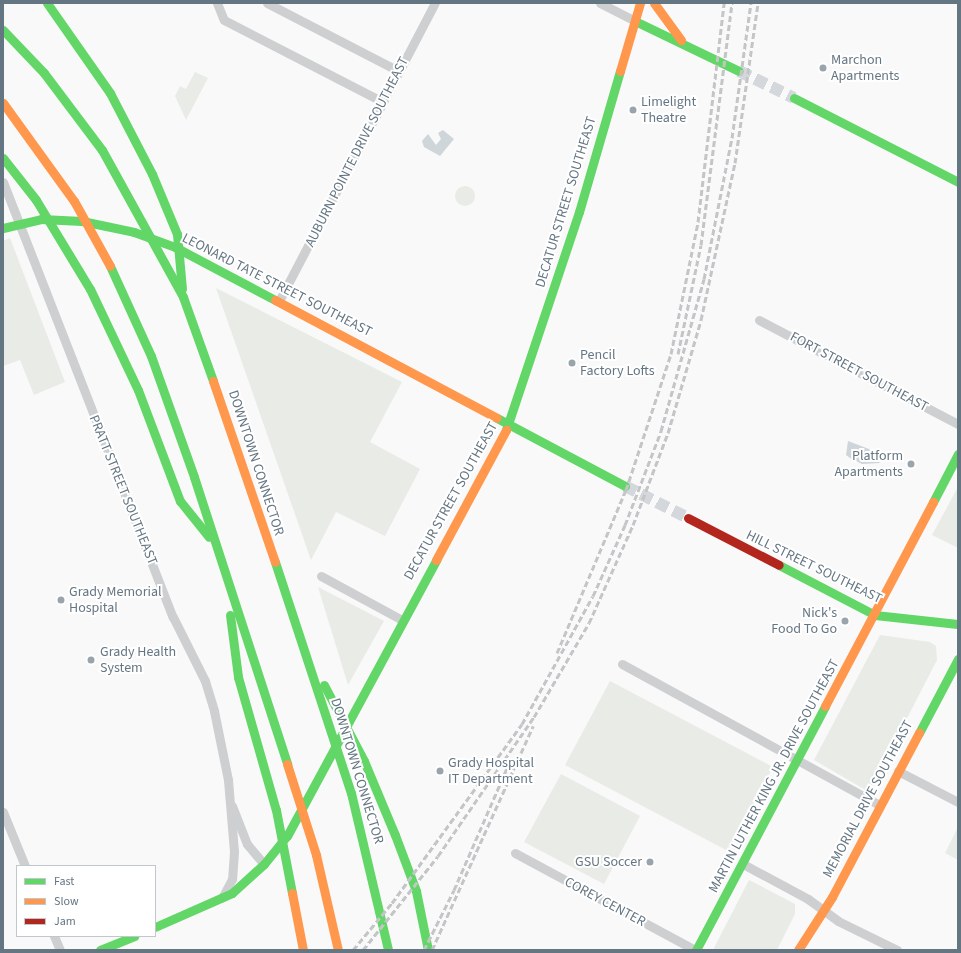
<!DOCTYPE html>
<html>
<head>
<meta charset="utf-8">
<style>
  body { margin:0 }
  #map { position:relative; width:961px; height:953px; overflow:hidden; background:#f9f9f9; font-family:"Source Sans 3",sans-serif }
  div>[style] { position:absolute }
  .green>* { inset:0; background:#e8ebe6 }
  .round { border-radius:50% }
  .water>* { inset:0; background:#ced6d9 }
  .secondary-tunnel>* { height:12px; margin-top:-6px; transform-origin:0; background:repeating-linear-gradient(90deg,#d4d8dc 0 12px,transparent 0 18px) }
  .street>* { height:9px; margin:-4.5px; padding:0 4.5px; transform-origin:4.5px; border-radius:4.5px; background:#cecfd0 }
  .fast>* { height:9px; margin:-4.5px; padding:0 4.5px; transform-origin:4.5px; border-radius:4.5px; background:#63d668 }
  .slow>* { height:9px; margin:-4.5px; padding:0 4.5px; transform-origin:4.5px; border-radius:4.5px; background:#ff974d }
  .jam>* { height:9px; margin:-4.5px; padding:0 4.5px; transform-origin:4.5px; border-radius:4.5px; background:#b3261e }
  .rail>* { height:3px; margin-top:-1.5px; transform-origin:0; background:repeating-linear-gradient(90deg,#c3c5c6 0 6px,transparent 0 9px) }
  .dots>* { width:11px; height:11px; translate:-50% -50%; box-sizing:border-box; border:2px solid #fff; border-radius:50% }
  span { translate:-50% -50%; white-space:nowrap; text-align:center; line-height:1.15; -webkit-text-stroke:4px #fff; paint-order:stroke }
  .poi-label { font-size:14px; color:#657683 }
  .left { translate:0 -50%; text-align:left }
  .right { translate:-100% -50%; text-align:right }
  .street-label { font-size:14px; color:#657683 }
  .frame { position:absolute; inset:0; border:4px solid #657683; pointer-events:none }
  .legend { position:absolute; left:16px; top:865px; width:140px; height:72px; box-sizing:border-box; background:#fff; border:1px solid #c1c8cd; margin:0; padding:5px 7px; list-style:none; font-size:12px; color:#657683 }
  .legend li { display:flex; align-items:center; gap:8px; height:20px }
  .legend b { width:20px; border:1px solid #c1c8cd }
</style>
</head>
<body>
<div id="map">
  <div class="green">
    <div style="clip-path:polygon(195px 72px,208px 78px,186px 120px,175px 96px,180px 86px,186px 89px)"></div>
    <div class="round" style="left:455px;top:186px;width:20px;height:20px"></div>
    <div style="clip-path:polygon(10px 238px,65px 382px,34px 395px,20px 360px,3px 366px,3px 241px)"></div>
    <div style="clip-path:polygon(216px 288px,402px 382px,370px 442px,420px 469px,385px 536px,336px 512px,311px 560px)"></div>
    <div style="clip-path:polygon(958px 487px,958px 548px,932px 535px)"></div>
    <div style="clip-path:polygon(318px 587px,384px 621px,348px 685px)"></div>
    <div style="clip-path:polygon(880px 635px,930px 642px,936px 646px,937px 660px,869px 792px,814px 760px)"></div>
    <div style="clip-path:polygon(610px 681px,773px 767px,728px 851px,565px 765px)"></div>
    <div style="clip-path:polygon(561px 774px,640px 816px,604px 884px,524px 842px)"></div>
    <div style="clip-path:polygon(958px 827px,958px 860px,945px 853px)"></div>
    <div style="clip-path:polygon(749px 880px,795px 904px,795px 914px,777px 950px,713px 950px)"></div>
  </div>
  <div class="water">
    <div style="clip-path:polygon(443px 130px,454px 139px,440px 156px,424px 147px,422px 141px,428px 134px,436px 145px,441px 139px,438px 133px)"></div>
    <div style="clip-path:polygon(848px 441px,869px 449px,880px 463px,862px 464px,850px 458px,846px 455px)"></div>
  </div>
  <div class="secondary-tunnel">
    <div style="left:739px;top:71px;width:61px;rotate:26.1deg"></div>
    <div style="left:625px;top:486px;width:71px;rotate:26.9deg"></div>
  </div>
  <div class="street">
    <div style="left:217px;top:3px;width:18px;rotate:68deg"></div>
    <div style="left:224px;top:20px;width:179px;rotate:27.3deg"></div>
    <div style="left:267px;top:3px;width:148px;rotate:27.3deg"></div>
    <div style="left:600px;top:3px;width:39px;rotate:27deg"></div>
    <div style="left:3px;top:182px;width:467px;rotate:68.7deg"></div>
    <div style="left:173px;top:617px;width:72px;rotate:63.4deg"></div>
    <div style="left:205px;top:681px;width:31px;rotate:73deg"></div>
    <div style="left:214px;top:711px;width:70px;rotate:78.5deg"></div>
    <div style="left:228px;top:780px;width:72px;rotate:85.2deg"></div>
    <div style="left:234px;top:852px;width:27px;rotate:94deg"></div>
    <div style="left:232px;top:879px;width:21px;rotate:118deg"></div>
    <div style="left:279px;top:301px;width:336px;rotate:-62.4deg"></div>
    <div style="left:759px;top:320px;width:225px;rotate:27.6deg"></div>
    <div style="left:321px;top:576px;width:92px;rotate:28.5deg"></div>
    <div style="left:622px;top:664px;width:294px;rotate:28.7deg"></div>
    <div style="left:898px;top:771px;width:68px;rotate:27.3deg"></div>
    <div style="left:232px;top:806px;width:41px;rotate:68.5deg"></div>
    <div style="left:247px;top:844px;width:26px;rotate:50deg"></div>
    <div style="left:3px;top:812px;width:58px;rotate:67.8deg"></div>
    <div style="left:515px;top:853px;width:204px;rotate:28.3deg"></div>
    <div style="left:743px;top:864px;width:74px;rotate:28.3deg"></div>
    <div style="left:808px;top:899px;width:37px;rotate:36deg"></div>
    <div style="left:838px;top:921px;width:66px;rotate:26.2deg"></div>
    <div style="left:54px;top:936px;width:15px;rotate:67deg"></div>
  </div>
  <div class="fast">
    <div style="left:47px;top:3px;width:110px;rotate:55deg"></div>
    <div style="left:110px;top:93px;width:91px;rotate:62.6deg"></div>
    <div style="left:152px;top:174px;width:65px;rotate:67.4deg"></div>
    <div style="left:177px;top:234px;width:55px;rotate:84.8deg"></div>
    <div style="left:635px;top:21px;width:115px;rotate:25.7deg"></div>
    <div style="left:3px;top:30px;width:59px;rotate:46.4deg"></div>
    <div style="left:44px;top:73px;width:96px;rotate:53deg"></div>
    <div style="left:102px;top:150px;width:168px;rotate:61.1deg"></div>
    <div style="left:183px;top:297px;width:89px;rotate:70.3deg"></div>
    <div style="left:794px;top:98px;width:184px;rotate:27.1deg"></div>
    <div style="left:3px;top:158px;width:53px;rotate:51.8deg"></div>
    <div style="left:36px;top:200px;width:104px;rotate:58.8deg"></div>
    <div style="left:90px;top:289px;width:112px;rotate:64.6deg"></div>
    <div style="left:138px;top:390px;width:119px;rotate:69.3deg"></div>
    <div style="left:180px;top:501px;width:46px;rotate:51.1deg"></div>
    <div style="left:3px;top:228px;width:39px;rotate:-13deg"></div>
    <div style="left:41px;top:219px;width:41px;rotate:2.8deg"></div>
    <div style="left:82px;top:221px;width:53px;rotate:11.9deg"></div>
    <div style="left:134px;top:232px;width:44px;rotate:20.1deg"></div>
    <div style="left:175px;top:247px;width:113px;rotate:27.9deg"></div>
    <div style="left:110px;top:266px;width:99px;rotate:65.5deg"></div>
    <div style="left:151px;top:356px;width:128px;rotate:70.4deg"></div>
    <div style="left:194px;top:477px;width:302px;rotate:72deg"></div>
    <div style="left:497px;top:418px;width:145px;rotate:28deg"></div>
    <div style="left:506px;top:430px;width:230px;rotate:-71.5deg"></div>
    <div style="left:579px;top:212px;width:147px;rotate:-73.8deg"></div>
    <div style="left:933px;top:502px;width:54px;rotate:-62.5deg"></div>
    <div style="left:275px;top:562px;width:243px;rotate:71.8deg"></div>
    <div style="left:351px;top:793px;width:161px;rotate:76.7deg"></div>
    <div style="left:779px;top:565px;width:108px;rotate:27.5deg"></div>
    <div style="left:875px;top:615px;width:83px;rotate:6.2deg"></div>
    <div style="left:230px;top:615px;width:63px;rotate:82.6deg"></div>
    <div style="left:238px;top:677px;width:138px;rotate:74.1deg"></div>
    <div style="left:276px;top:810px;width:85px;rotate:79.1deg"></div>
    <div style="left:324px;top:685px;width:86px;rotate:62.2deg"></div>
    <div style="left:364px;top:761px;width:80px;rotate:67.3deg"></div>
    <div style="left:395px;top:835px;width:60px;rotate:69.4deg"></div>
    <div style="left:416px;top:891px;width:60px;rotate:78.5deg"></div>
    <div style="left:919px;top:733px;width:84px;rotate:-62.2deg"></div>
    <div style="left:155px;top:927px;width:84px;rotate:-23.8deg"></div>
    <div style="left:232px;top:893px;width:43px;rotate:-42.2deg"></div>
    <div style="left:264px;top:864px;width:36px;rotate:-51deg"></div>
    <div style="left:287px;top:836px;width:314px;rotate:-61.6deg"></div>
    <div style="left:100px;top:950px;width:37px;rotate:-22deg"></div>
    <div style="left:696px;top:950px;width:276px;rotate:-62.1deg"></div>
  </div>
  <div class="slow">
    <div style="left:654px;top:3px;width:46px;rotate:53.9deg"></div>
    <div style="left:620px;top:71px;width:71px;rotate:-73.6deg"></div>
    <div style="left:3px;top:103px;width:121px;rotate:54.1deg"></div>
    <div style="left:74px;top:201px;width:74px;rotate:61deg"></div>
    <div style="left:275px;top:300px;width:251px;rotate:28deg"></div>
    <div style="left:213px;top:381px;width:191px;rotate:71.1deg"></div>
    <div style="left:436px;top:560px;width:148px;rotate:-61.7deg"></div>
    <div style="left:825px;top:706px;width:231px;rotate:-62.1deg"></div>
    <div style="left:287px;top:764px;width:96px;rotate:72.3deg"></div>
    <div style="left:316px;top:855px;width:98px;rotate:77deg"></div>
    <div style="left:292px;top:893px;width:58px;rotate:79.1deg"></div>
    <div style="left:798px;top:950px;width:63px;rotate:-57.3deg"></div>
    <div style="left:832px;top:897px;width:186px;rotate:-62.1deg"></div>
  </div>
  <div class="jam">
    <div style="left:688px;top:518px;width:102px;rotate:27.3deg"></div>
  </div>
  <div class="rail">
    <div style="left:678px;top:354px;width:111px;rotate:-78.1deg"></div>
    <div style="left:701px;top:245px;width:244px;rotate:-82.7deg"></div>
    <div style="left:557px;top:653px;width:177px;rotate:-67.1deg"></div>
    <div style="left:626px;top:490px;width:143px;rotate:-71.7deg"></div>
    <div style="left:671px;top:354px;width:135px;rotate:-78.4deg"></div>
    <div style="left:698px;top:222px;width:221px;rotate:-83.2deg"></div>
    <div style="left:353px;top:950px;width:61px;rotate:-50.3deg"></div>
    <div style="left:392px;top:903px;width:221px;rotate:-54deg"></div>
    <div style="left:522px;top:724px;width:146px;rotate:-61deg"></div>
    <div style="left:593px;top:596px;width:78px;rotate:-65.7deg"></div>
    <div style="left:625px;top:525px;width:101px;rotate:-69deg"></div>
    <div style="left:661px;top:431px;width:158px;rotate:-74.2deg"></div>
    <div style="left:704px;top:279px;width:144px;rotate:-78.8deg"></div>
    <div style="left:732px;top:138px;width:136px;rotate:-82deg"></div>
    <div style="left:363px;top:950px;width:120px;rotate:-51.4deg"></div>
    <div style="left:438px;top:856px;width:169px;rotate:-55.4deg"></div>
    <div style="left:534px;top:717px;width:109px;rotate:-59.7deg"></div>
    <div style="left:589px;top:623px;width:107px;rotate:-65.8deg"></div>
    <div style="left:633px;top:525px;width:98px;rotate:-69.2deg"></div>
    <div style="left:668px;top:433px;width:118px;rotate:-73.7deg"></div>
    <div style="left:701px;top:320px;width:161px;rotate:-77.8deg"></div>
    <div style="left:735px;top:163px;width:162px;rotate:-81.8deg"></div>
    <div style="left:424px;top:950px;width:67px;rotate:-63.4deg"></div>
    <div style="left:454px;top:890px;width:143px;rotate:-66.5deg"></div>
    <div style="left:432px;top:950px;width:246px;rotate:-65.7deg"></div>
  </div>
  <div class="dots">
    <div style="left:823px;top:68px;background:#99a4ac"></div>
    <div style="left:633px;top:110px;background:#99a4ac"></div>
    <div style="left:572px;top:363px;background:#99a4ac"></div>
    <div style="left:911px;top:464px;background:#99a4ac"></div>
    <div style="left:61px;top:600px;background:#99a4ac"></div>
    <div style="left:845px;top:621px;background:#99a4ac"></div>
    <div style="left:91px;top:660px;background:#99a4ac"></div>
    <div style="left:440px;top:771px;background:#99a4ac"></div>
    <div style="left:650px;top:862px;background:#99a4ac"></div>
  </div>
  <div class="poi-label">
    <span class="left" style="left:831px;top:68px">Marchon<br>Apartments</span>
    <span class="left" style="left:641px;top:110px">Limelight<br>Theatre</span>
    <span class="left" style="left:580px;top:363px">Pencil<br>Factory Lofts</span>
    <span class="right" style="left:903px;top:464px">Platform<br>Apartments</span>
    <span class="left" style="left:69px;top:600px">Grady Memorial<br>Hospital</span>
    <span class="right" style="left:837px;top:621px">Nick's<br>Food To Go</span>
    <span class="left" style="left:100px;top:660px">Grady Health<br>System</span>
    <span class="left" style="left:448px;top:771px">Grady Hospital<br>IT Department</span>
    <span class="right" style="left:642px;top:862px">GSU Soccer</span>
  </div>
  <div class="street-label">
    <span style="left:357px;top:152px;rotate:-63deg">AUBURN POINTE DRIVE SOUTHEAST</span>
    <span style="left:566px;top:202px;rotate:-73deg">DECATUR STREET SOUTHEAST</span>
    <span style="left:277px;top:285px;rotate:27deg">LEONARD TATE STREET SOUTHEAST</span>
    <span style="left:859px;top:372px;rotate:28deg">FORT STREET SOUTHEAST</span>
    <span style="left:256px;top:463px;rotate:72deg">DOWNTOWN CONNECTOR</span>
    <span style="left:123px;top:490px;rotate:68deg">PRATT STREET SOUTHEAST</span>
    <span style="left:451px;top:501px;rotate:-61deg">DECATUR STREET SOUTHEAST</span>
    <span style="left:814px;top:567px;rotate:26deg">HILL STREET SOUTHEAST</span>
    <span style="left:357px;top:771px;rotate:73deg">DOWNTOWN CONNECTOR</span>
    <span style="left:774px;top:776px;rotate:-62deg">MARTIN LUTHER KING JR. DRIVE SOUTHEAST</span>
    <span style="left:868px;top:799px;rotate:-62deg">MEMORIAL DRIVE SOUTHEAST</span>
    <span style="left:605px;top:902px;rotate:28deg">COREY CENTER</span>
  </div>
  <div class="frame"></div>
  <ul class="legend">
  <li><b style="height:5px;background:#63d668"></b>Fast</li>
  <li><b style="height:5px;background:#ff974d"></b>Slow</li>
  <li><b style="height:5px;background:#b3261e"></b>Jam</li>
  </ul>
</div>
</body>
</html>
